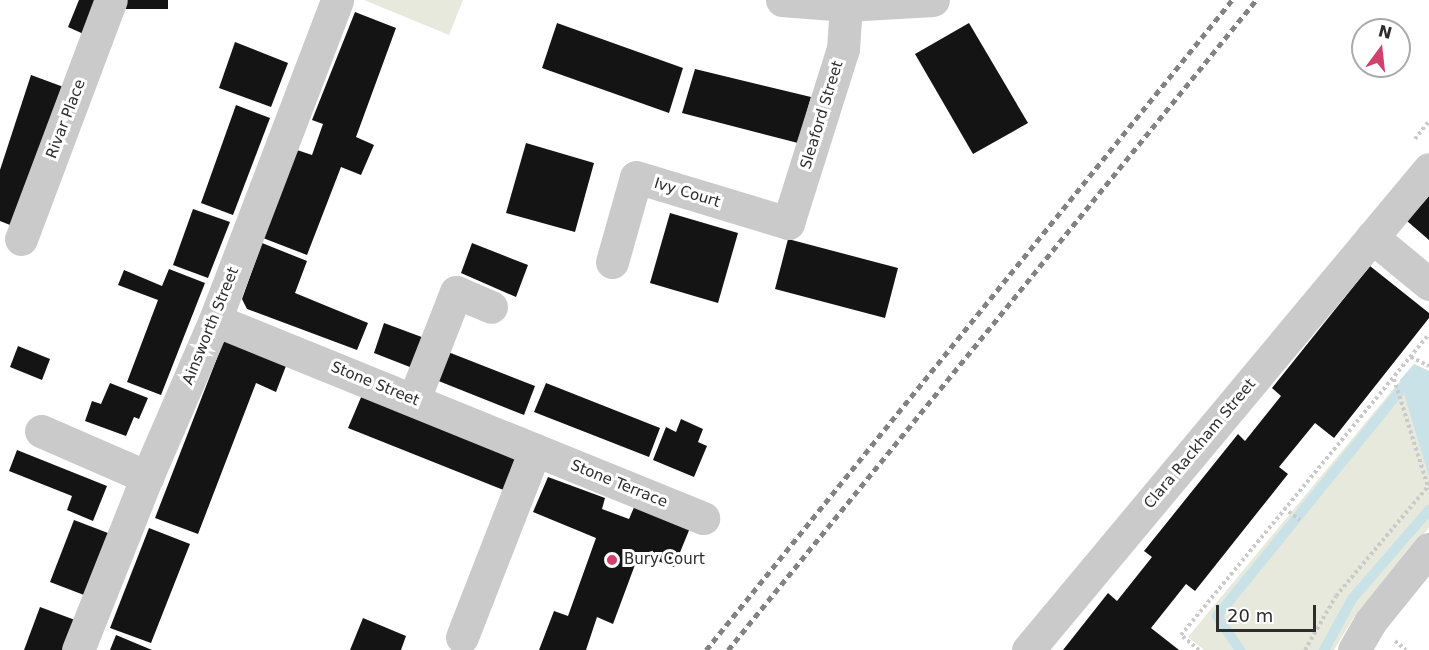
<!DOCTYPE html>
<html>
<head>
<meta charset="utf-8">
<style>
  body { margin:0 }
  #map { position:relative; width:1429px; height:650px; overflow:hidden; background:#fff; font-family:"DejaVu Sans",sans-serif }
  div>[style] { position:absolute }
  .green>* { inset:0; background:#e6e9db }
  .water>* { inset:0; background:#c9e2e7 }
  .stream>* { height:10px; margin:-5px; padding:0 5px; transform-origin:5px; border-radius:5px; background:#c9e2e7 }
  .building>* { inset:0; background:#141414 }
  .path>* { height:4px; margin-top:-2px; transform-origin:0; background:repeating-linear-gradient(90deg,#cacaca 0 3px,transparent 0 6px) }
  .minor>* { height:33px; margin:-16.5px; padding:0 16.5px; transform-origin:16.5px; border-radius:16.5px; background:#cacaca }
  .rail>* { height:4.5px; margin-top:-2.25px; transform-origin:0; background:repeating-linear-gradient(90deg,#828282 0 6px,transparent 0 10.5px) }
  .dots>* { width:16px; height:16px; translate:-50% -50%; box-sizing:border-box; border:3px solid #fff; border-radius:50% }
  span { translate:-50% -50%; white-space:nowrap; text-align:center; line-height:1.15; -webkit-text-stroke:6px #fff; paint-order:stroke }
  .street-label { font-size:15px; color:#2d2d2d }
  .poi-label { font-size:15px; color:#2d2d2d }
  .left { translate:0 -50%; text-align:left }
  .north { position:absolute; left:1351px; top:18px; width:60px; height:60px; box-sizing:border-box; background:#fff; border:2px solid #ababab; border-radius:50%; rotate:15deg; font-size:16px; font-weight:700; line-height:24px; text-align:center; color:#2d2d2d }
  .north::after { content:''; display:block; margin:auto; width:21px; height:27px; background:#d2406d; clip-path:polygon(50% 0,100% 100%,50% 72%,0 100%) }
  .scale { position:absolute; left:1216px; top:605px; width:100px; height:27px; box-sizing:border-box; border:3px solid #2d2d2d; border-top:0; padding-left:8px; font-size:18px; line-height:21px; white-space:nowrap; color:#2d2d2d; -webkit-text-stroke:4px #fff; paint-order:stroke }
</style>
</head>
<body>
<div id="map">
  <div class="green">
    <div style="clip-path:polygon(364px 0,463px 0,449px 35px)"></div>
    <div style="clip-path:polygon(1414px 364px,1429px 371px,1429px 528px,1356px 614px,1334px 650px,1204px 650px,1188px 637px)"></div>
  </div>
  <div class="water">
    <div style="clip-path:polygon(1414px 364px,1429px 371px,1429px 477px,1400px 380px)"></div>
  </div>
  <div class="stream">
    <div style="left:1240px;top:650px;width:41px;rotate:-124.1deg"></div>
    <div style="left:1217px;top:616px;width:294px;rotate:-50.9deg"></div>
    <div style="left:1324px;top:650px;width:58px;rotate:-61.2deg"></div>
    <div style="left:1352px;top:599px;width:118px;rotate:-49.1deg"></div>
  </div>
  <div class="building">
    <div style="clip-path:polygon(79px 0,100px 0,88px 36px,68px 27px)"></div>
    <div style="clip-path:polygon(124px 0,168px 0,168px 9px,123px 9px)"></div>
    <div style="clip-path:polygon(355px 12px,396px 28px,356px 137px,374px 145px,361px 175px,341px 167px,307px 255px,263px 238px,297px 150px,312px 155px,323px 124px,312px 120px)"></div>
    <div style="clip-path:polygon(557px 23px,683px 68px,669px 113px,542px 68px)"></div>
    <div style="clip-path:polygon(969px 23px,1028px 123px,973px 154px,915px 54px)"></div>
    <div style="clip-path:polygon(235px 42px,288px 63px,271px 107px,219px 88px)"></div>
    <div style="clip-path:polygon(695px 69px,811px 97px,798px 143px,682px 113px)"></div>
    <div style="clip-path:polygon(31px 75px,69px 89px,20px 229px,0 221px,0 170px)"></div>
    <div style="clip-path:polygon(236px 105px,270px 118px,233px 215px,201px 203px)"></div>
    <div style="clip-path:polygon(526px 143px,594px 163px,575px 232px,506px 213px)"></div>
    <div style="clip-path:polygon(1429px 196px,1429px 240px,1407px 221px)"></div>
    <div style="clip-path:polygon(193px 209px,230px 222px,208px 278px,173px 265px)"></div>
    <div style="clip-path:polygon(670px 213px,738px 233px,718px 303px,650px 283px)"></div>
    <div style="clip-path:polygon(788px 239px,898px 268px,885px 318px,775px 289px)"></div>
    <div style="clip-path:polygon(262px 243px,307px 261px,295px 293px,368px 323px,357px 350px,247px 309px,242px 299px)"></div>
    <div style="clip-path:polygon(472px 243px,528px 265px,516px 297px,461px 273px)"></div>
    <div style="clip-path:polygon(1370px 266px,1429px 313px,1429px 318px,1334px 438px,1315px 423px,1279px 467px,1288px 474px,1195px 591px,1186px 584px,1151px 628px,1179px 650px,1063px 650px,1108px 593px,1117px 601px,1152px 557px,1144px 551px,1238px 434px,1245px 441px,1281px 396px,1272px 388px)"></div>
    <div style="clip-path:polygon(169px 269px,205px 283px,161px 395px,127px 382px,158px 300px,118px 285px,124px 270px,162px 286px)"></div>
    <div style="clip-path:polygon(384px 323px,427px 339px,415px 369px,374px 353px)"></div>
    <div style="clip-path:polygon(224px 340px,286px 366px,276px 392px,256px 383px,198px 534px,155px 518px)"></div>
    <div style="clip-path:polygon(18px 346px,50px 359px,42px 380px,10px 367px)"></div>
    <div style="clip-path:polygon(443px 350px,535px 386px,524px 415px,431px 378px)"></div>
    <div style="clip-path:polygon(110px 383px,148px 398px,139px 419px,134px 417px,126px 436px,85px 421px,92px 401px,101px 404px)"></div>
    <div style="clip-path:polygon(546px 383px,660px 428px,649px 457px,534px 412px)"></div>
    <div style="clip-path:polygon(362px 395px,519px 458px,506px 491px,348px 428px)"></div>
    <div style="clip-path:polygon(681px 419px,703px 429px,698px 442px,707px 446px,694px 477px,653px 460px,666px 427px,676px 432px)"></div>
    <div style="clip-path:polygon(17px 450px,107px 486px,93px 521px,67px 510px,72px 496px,9px 471px)"></div>
    <div style="clip-path:polygon(548px 477px,605px 498px,602px 509px,629px 519px,635px 505px,690px 528px,674px 567px,639px 554px,613px 624px,597px 617px,586px 650px,539px 650px,554px 611px,568px 616px,596px 538px,533px 512px)"></div>
    <div style="clip-path:polygon(74px 520px,108px 533px,84px 595px,50px 582px)"></div>
    <div style="clip-path:polygon(149px 528px,190px 544px,151px 643px,110px 628px)"></div>
    <div style="clip-path:polygon(40px 607px,75px 620px,63px 650px,24px 650px)"></div>
    <div style="clip-path:polygon(363px 618px,406px 636px,401px 650px,350px 650px)"></div>
    <div style="clip-path:polygon(116px 635px,152px 650px,110px 650px)"></div>
  </div>
  <div class="path">
    <div style="left:1415px;top:139px;width:23px;rotate:-52deg"></div>
    <div style="left:1411px;top:357px;width:20px;rotate:27deg"></div>
    <div style="left:1394px;top:379px;width:116px;rotate:72.5deg"></div>
    <div style="left:1284px;top:508px;width:20px;rotate:37deg"></div>
    <div style="left:1395px;top:641px;width:14px;rotate:39deg"></div>
    <div style="left:1199px;top:650px;width:23px;rotate:-140deg"></div>
    <div style="left:1181px;top:635px;width:390px;rotate:-50.5deg"></div>
    <div style="left:1305px;top:650px;width:62px;rotate:-60.1deg"></div>
    <div style="left:1336px;top:596px;width:145px;rotate:-50deg"></div>
  </div>
  <div class="minor">
    <div style="left:782px;top:0;width:64px;rotate:4.5deg"></div>
    <div style="left:846px;top:5px;width:87px;rotate:-3.3deg"></div>
    <div style="left:1372px;top:237px;width:74px;rotate:39.5deg"></div>
    <div style="left:21px;top:239px;width:255px;rotate:-69.4deg"></div>
    <div style="left:612px;top:262px;width:88px;rotate:-74.2deg"></div>
    <div style="left:636px;top:177px;width:159px;rotate:16.8deg"></div>
    <div style="left:788px;top:223px;width:182px;rotate:-72.5deg"></div>
    <div style="left:843px;top:49px;width:44px;rotate:-86.1deg"></div>
    <div style="left:215px;top:320px;width:527px;rotate:22.08deg"></div>
    <div style="left:414px;top:399px;width:115px;rotate:-68.6deg"></div>
    <div style="left:456px;top:292px;width:38px;rotate:23deg"></div>
    <div style="left:41px;top:431px;width:116px;rotate:23.5deg"></div>
    <div style="left:462px;top:637px;width:201px;rotate:-68.7deg"></div>
    <div style="left:78px;top:650px;width:186px;rotate:-68.3deg"></div>
    <div style="left:147px;top:477px;width:171px;rotate:-66.6deg"></div>
    <div style="left:215px;top:320px;width:342px;rotate:-69.1deg"></div>
    <div style="left:1028px;top:650px;width:626px;rotate:-50.18deg"></div>
    <div style="left:1354px;top:650px;width:32px;rotate:-60deg"></div>
    <div style="left:1370px;top:622px;width:94px;rotate:-51.1deg"></div>
  </div>
  <div class="rail">
    <div style="left:706px;top:650px;width:836px;rotate:-51.02deg"></div>
    <div style="left:728px;top:650px;width:837px;rotate:-50.91deg"></div>
  </div>
  <div class="dots">
    <div style="left:612px;top:560px;background:#d2406d"></div>
  </div>
  <div class="street-label">
    <span style="left:822px;top:115px;rotate:-73deg">Sleaford Street</span>
    <span style="left:66px;top:119px;rotate:-69deg">Rivar Place</span>
    <span style="left:687px;top:193px;rotate:17deg">Ivy Court</span>
    <span style="left:211px;top:326px;rotate:-68deg">Ainsworth Street</span>
    <span style="left:375px;top:384px;rotate:22deg">Stone Street</span>
    <span style="left:1200px;top:444px;rotate:-50deg">Clara Rackham Street</span>
    <span style="left:619px;top:484px;rotate:22deg">Stone Terrace</span>
  </div>
  <div class="poi-label">
    <span class="left" style="left:624px;top:560px">Bury Court</span>
  </div>
  <div class="north">N</div>
  <div class="scale">20 m</div>
</div>
</body>
</html>
